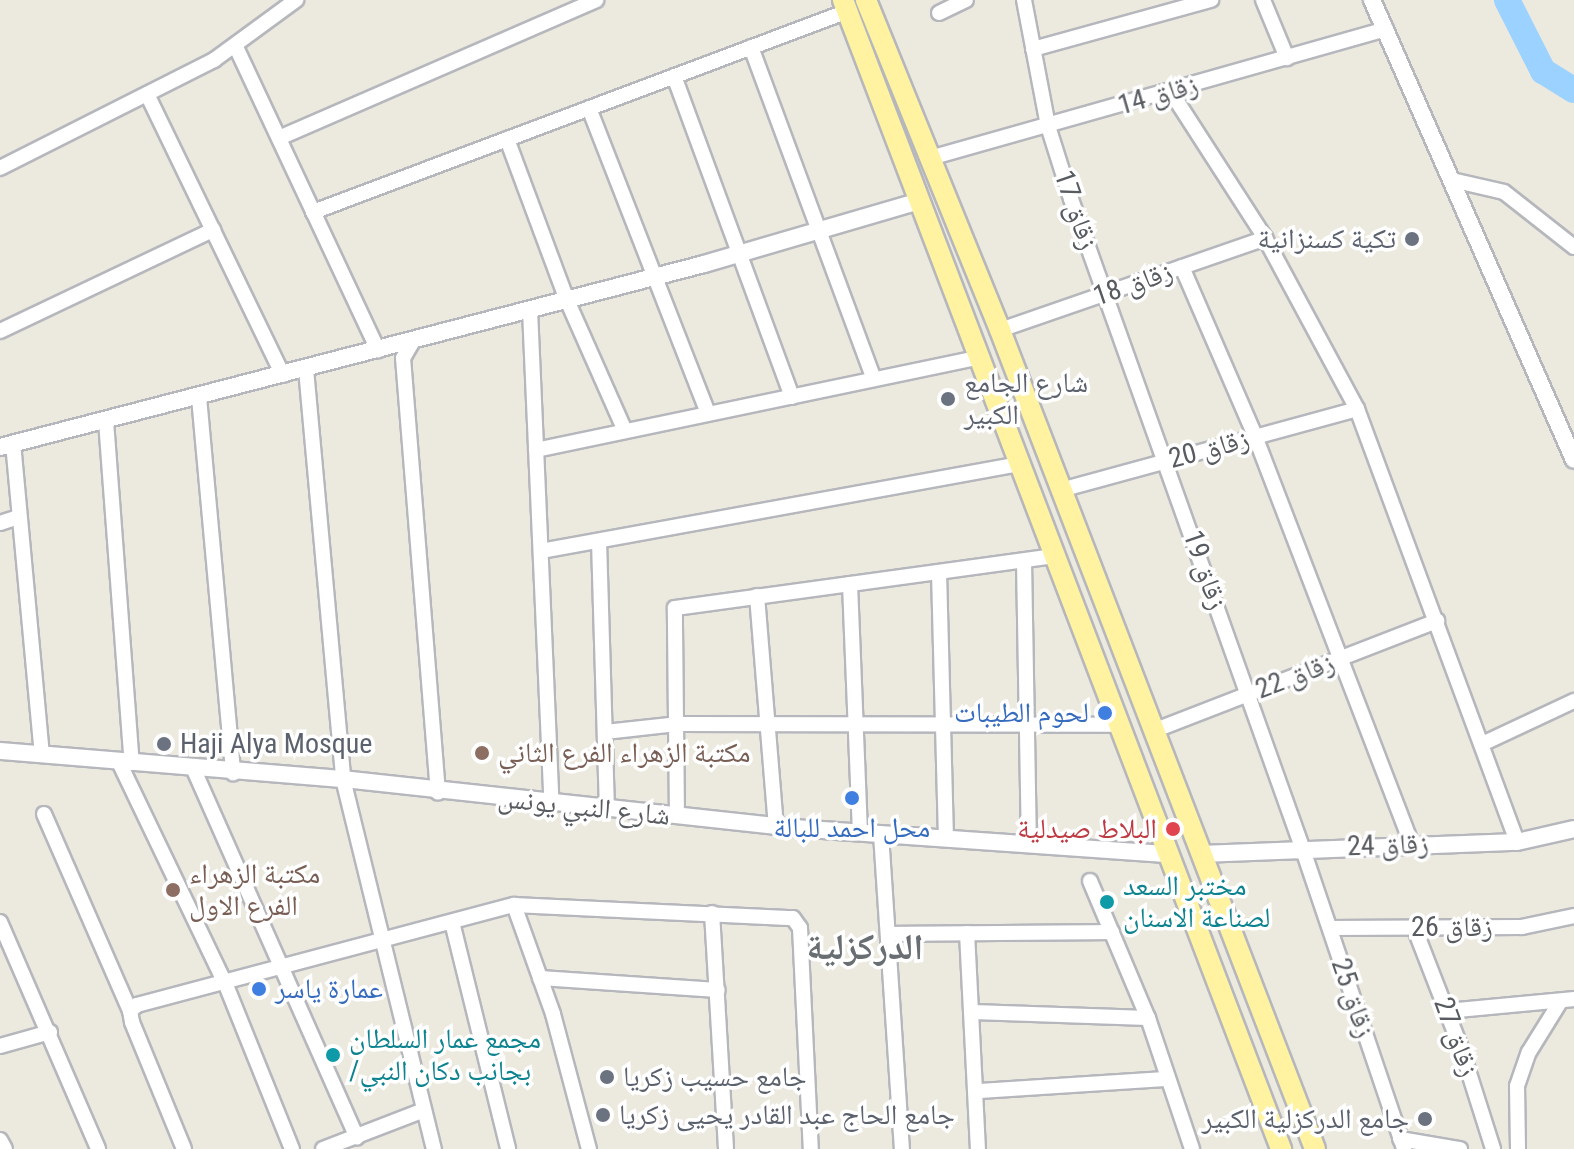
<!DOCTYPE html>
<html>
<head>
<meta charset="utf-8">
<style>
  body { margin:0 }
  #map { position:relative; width:1574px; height:1149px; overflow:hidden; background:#ece9df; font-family:"Roboto Condensed","Noto Naskh Arabic",sans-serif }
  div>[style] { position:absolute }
  .river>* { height:26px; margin:-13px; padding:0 13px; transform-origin:13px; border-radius:13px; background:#9cd2ff }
  .roads { filter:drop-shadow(2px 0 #b5b7bc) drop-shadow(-2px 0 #b5b7bc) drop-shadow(0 2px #b5b7bc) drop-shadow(0 -2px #b5b7bc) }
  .minor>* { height:14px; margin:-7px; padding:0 7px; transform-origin:7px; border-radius:7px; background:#fff }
  .tertiary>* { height:16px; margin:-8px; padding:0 8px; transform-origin:8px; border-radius:8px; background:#fff }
  .primary>* { height:20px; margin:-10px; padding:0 10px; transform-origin:10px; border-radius:10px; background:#fff2a1 }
  .dots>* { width:22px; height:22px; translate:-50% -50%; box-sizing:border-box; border:4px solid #fff; border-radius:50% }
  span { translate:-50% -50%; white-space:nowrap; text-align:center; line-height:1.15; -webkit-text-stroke:7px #fff; paint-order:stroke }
  .street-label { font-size:28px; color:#585c61 }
  .worship-label { font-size:28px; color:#5b616d }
  .right { translate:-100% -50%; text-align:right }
  .left { translate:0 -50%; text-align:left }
  .shop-label { font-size:28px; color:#366cbe }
  .education-label { font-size:28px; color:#785e54 }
  .health-label { font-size:28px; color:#be3a42 }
  .culture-label { font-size:28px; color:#0d838f }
  .district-label { font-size:36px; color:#696e73; font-weight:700 }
</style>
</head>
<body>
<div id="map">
  <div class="river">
    <div style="left:1507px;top:0;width:80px;rotate:63.1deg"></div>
    <div style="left:1543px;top:71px;width:36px;rotate:32deg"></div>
  </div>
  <div class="roads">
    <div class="minor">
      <div style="left:1024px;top:0;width:128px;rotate:79.2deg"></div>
      <div style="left:1048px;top:126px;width:77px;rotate:72.5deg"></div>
      <div style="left:1071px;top:199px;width:688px;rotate:70.38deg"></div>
      <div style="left:1302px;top:847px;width:319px;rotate:71.3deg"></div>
      <div style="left:1263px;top:0;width:63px;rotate:67.5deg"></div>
      <div style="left:939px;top:13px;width:30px;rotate:-26deg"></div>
      <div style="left:236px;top:47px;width:335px;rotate:64.9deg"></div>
      <div style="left:751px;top:47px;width:354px;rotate:69.7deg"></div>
      <div style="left:1033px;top:49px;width:185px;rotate:-15.4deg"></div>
      <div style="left:674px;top:76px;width:342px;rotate:69.8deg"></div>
      <div style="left:1171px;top:92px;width:174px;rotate:57.2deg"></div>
      <div style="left:1265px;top:238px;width:194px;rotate:61.7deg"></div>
      <div style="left:1357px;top:409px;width:462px;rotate:69.7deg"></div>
      <div style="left:147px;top:94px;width:312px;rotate:64.2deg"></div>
      <div style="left:589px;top:108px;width:328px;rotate:68.7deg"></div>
      <div style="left:279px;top:138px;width:346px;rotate:-23.5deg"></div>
      <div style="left:507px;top:139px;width:172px;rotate:69.6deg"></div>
      <div style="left:567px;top:300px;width:143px;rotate:66.1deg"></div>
      <div style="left:930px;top:158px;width:474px;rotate:-15.8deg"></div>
      <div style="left:0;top:168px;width:240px;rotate:-26.8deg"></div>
      <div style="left:214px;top:60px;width:102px;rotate:-36.2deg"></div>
      <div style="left:1452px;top:180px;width:53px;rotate:13deg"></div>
      <div style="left:1504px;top:192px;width:89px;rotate:38.2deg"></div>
      <div style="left:313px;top:212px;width:572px;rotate:-20.59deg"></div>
      <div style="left:1182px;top:267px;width:184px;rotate:66.6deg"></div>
      <div style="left:1255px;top:436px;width:437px;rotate:69deg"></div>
      <div style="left:530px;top:310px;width:494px;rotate:87.5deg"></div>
      <div style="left:1000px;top:330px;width:281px;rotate:-19.1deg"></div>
      <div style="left:0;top:331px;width:236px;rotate:-25.4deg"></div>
      <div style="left:413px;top:341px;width:20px;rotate:120deg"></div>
      <div style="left:403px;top:358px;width:436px;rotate:85.4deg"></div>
      <div style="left:306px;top:369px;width:412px;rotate:84.8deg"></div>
      <div style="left:343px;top:779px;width:381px;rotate:76.2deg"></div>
      <div style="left:199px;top:397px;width:378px;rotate:84.8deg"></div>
      <div style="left:106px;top:421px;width:343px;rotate:85.7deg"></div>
      <div style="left:13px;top:443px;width:313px;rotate:84.7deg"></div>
      <div style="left:536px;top:450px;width:454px;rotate:-11.8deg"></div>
      <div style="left:1061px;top:490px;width:307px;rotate:-15.3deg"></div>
      <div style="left:0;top:523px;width:19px;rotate:-18deg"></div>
      <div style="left:599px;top:541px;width:268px;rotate:88.3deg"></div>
      <div style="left:541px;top:551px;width:487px;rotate:-10.3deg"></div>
      <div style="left:1024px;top:561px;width:283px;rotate:89deg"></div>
      <div style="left:939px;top:572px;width:266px;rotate:88.5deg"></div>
      <div style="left:850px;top:584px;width:248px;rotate:87.7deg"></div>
      <div style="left:757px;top:596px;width:231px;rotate:85.3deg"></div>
      <div style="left:1153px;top:731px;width:305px;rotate:-21.2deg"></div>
      <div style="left:605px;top:732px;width:72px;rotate:-6.3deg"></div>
      <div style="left:677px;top:724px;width:443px;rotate:0.1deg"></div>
      <div style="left:1482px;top:744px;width:102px;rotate:-25.1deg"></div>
      <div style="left:119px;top:762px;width:247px;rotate:64.4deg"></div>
      <div style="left:226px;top:985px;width:177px;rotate:68.1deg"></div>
      <div style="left:194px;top:770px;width:402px;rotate:66.1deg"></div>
      <div style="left:44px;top:814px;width:215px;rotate:66.4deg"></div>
      <div style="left:677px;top:816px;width:208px;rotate:-90.6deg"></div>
      <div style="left:675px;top:608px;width:385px;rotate:-7.8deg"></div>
      <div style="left:881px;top:834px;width:316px;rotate:86.2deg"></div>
      <div style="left:1090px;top:881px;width:149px;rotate:67.1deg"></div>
      <div style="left:1148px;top:1018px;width:138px;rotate:71.4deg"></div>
      <div style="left:514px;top:905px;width:116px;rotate:70.3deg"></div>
      <div style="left:553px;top:1014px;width:140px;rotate:75.1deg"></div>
      <div style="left:712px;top:913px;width:236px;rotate:86.6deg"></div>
      <div style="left:0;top:922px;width:247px;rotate:66.6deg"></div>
      <div style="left:452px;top:922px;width:234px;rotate:76.1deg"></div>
      <div style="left:1414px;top:927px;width:133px;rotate:68.8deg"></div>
      <div style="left:1462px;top:1051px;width:103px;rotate:72.4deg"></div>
      <div style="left:1330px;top:928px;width:192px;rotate:-0.3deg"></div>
      <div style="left:1522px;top:927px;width:53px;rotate:-11.9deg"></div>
      <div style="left:967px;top:933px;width:216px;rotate:87.1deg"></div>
      <div style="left:888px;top:934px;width:224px;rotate:-0.5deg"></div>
      <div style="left:540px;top:978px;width:178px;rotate:3.9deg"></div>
      <div style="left:1447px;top:1011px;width:128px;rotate:-5.4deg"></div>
      <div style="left:973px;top:1012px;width:175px;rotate:2deg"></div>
      <div style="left:0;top:1046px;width:52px;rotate:-15.6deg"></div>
      <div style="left:979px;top:1091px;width:187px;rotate:-3.7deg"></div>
      <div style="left:1400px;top:1139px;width:61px;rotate:9.5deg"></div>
      <div style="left:0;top:1140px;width:10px;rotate:61deg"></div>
      <div style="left:184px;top:1149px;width:137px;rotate:-112.3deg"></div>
      <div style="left:132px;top:1022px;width:11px;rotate:-100deg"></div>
      <div style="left:130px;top:1011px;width:9px;rotate:-41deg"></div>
      <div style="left:137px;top:1005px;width:390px;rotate:-14.9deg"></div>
      <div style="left:514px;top:905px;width:279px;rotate:2.7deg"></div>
      <div style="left:793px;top:918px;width:12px;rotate:55deg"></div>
      <div style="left:800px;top:928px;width:221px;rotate:87.2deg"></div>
      <div style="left:323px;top:1149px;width:108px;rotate:-21.1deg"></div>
      <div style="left:1518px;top:1149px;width:63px;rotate:-90.9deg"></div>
      <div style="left:1517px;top:1086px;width:36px;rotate:-71deg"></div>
      <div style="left:1529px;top:1052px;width:59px;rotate:-58.2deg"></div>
    </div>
    <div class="tertiary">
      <div style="left:1372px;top:0;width:502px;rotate:66.29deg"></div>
      <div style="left:0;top:447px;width:727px;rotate:-14.57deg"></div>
      <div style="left:704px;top:264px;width:225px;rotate:-16.3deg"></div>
      <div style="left:0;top:751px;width:344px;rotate:4.7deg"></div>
      <div style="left:343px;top:779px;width:454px;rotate:6.2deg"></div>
      <div style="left:794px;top:828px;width:376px;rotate:4deg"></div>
      <div style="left:1201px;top:854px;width:316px;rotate:-2.2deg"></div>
      <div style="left:1517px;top:842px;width:58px;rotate:-12.8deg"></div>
    </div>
    <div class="primary">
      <div style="left:843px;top:0;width:1230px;rotate:69.13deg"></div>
      <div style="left:866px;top:0;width:356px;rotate:67.9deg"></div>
      <div style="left:1000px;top:330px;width:877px;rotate:68.96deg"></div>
    </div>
  </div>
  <div class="dots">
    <div style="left:1412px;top:239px;background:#6b7280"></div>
    <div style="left:948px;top:399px;background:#6b7280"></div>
    <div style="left:1105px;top:713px;background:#3f7fe0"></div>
    <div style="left:164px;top:744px;background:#6b7280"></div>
    <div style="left:482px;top:753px;background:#8d6e63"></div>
    <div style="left:852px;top:798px;background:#3f7fe0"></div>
    <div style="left:1173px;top:829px;background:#e0444e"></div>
    <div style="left:173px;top:890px;background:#8d6e63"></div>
    <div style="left:1107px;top:902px;background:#0f9aa8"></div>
    <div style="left:259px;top:989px;background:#3f7fe0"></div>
    <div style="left:333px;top:1055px;background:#0f9aa8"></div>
    <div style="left:607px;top:1077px;background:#6b7280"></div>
    <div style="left:603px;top:1115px;background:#6b7280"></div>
    <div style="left:1425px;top:1119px;background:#6b7280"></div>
  </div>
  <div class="street-label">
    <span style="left:1158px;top:95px;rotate:-16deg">زقاق 14</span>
    <span style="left:1076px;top:210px;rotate:71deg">زقاق 17</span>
    <span style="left:1133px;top:284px;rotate:-19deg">زقاق 18</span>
    <span style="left:1209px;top:449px;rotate:-15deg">زقاق 20</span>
    <span style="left:1205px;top:570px;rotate:71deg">زقاق 19</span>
    <span style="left:1295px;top:676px;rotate:-21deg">زقاق 22</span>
    <span style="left:584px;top:807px;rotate:6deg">شارع النبي يونس</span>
    <span style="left:1388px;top:845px;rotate:-2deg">زقاق 24</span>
    <span style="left:1452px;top:927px">زقاق 26</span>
    <span style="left:1353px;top:998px;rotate:71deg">زقاق 25</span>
    <span style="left:1456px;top:1037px;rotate:70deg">زقاق 27</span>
  </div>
  <div class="worship-label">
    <span class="right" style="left:1396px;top:239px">تكية كسنزانية</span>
    <span class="left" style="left:964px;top:399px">شارع الجامع<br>الكبير</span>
    <span class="left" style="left:180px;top:744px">Haji Alya Mosque</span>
    <span class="left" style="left:623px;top:1077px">جامع حسيب زكريا</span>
    <span class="left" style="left:619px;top:1115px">جامع الحاج عبد القادر يحيى زكريا</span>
    <span class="right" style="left:1409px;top:1119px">جامع الدركزلية الكبير</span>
  </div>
  <div class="shop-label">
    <span class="right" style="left:1089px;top:713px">لحوم الطيبات</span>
    <span style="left:852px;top:828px">محل احمد للبالة</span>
    <span class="left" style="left:275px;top:989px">عمارة ياسر</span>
  </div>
  <div class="education-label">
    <span class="left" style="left:498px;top:753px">مكتبة الزهراء الفرع الثاني</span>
    <span class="left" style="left:189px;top:890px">مكتبة الزهراء<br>الفرع الاول</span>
  </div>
  <div class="health-label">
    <span class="right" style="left:1157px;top:829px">البلاط صيدلية</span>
  </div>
  <div class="culture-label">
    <span class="left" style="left:1123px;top:902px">مختبر السعد<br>لصناعة الاسنان</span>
    <span class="left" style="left:349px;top:1055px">مجمع عمار السلطان<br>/بجانب دكان النبي</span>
  </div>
  <div class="district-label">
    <span style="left:865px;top:948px">الدركزلية</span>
  </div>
</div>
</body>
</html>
